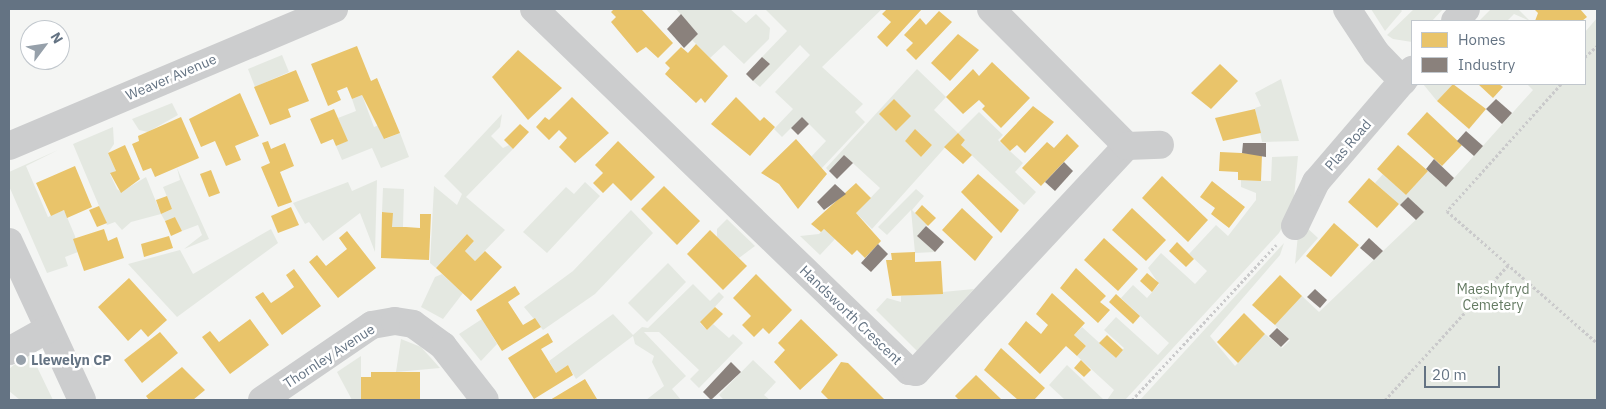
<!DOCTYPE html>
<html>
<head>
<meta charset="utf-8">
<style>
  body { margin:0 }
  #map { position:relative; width:1606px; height:409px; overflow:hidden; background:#f4f5f3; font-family:"IBM Plex Sans",sans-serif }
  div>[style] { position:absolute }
  .green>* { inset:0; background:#e4e8e1 }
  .homes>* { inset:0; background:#e9c46a }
  .industry>* { inset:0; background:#8a817c }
  .path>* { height:3px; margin-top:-1.5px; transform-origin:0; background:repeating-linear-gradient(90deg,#cacacb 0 2.5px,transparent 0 5px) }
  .minor>* { height:28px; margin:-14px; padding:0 14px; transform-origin:14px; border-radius:14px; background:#cccdce }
  .dots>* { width:14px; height:14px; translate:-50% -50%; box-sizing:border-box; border:2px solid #fff; border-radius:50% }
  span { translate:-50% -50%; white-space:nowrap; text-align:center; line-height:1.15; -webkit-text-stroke:5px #fff; paint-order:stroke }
  .street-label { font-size:14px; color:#647383 }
  .park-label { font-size:14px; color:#657b63 }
  .poi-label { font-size:14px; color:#647383; font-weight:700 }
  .left { translate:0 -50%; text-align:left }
  .frame { position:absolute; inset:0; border:10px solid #647383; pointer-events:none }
  .legend { position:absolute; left:1411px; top:20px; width:175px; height:65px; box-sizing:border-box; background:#fff; border:1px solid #c1c7cd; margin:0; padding:6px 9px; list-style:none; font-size:15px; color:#647383 }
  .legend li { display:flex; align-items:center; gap:10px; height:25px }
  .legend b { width:25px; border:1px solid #c1c7cd }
  .north { position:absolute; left:20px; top:20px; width:50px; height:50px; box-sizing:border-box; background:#fff; border:1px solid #c1c7cd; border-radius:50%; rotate:59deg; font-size:14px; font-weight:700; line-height:20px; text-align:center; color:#647383 }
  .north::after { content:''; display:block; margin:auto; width:18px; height:22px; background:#96a0aa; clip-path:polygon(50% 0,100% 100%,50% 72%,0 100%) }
  .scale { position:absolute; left:1424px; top:366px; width:76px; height:22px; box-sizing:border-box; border:2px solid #647383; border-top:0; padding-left:6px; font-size:15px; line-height:18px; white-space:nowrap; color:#647383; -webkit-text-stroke:4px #fff; paint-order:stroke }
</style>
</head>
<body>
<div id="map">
  <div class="green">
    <div style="clip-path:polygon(676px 9px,730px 9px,746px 23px,756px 14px,770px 28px,769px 39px,744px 64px,724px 45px,710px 58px,692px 40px,698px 34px)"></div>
    <div style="clip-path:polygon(765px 9px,882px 9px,822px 67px,863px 104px,855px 112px,865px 122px,821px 169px,810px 158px,826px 141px,802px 117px,782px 137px,774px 129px,793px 109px,775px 92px,810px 55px,800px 45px,760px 87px,753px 81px,770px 64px,762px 57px,787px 31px)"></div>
    <div style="clip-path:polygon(1371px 9px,1400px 9px,1402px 11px,1385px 31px)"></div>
    <div style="clip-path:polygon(1414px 9px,1443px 9px,1432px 21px,1412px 21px,1412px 42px,1393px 39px,1387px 35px)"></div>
    <div style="clip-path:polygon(1491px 9px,1518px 9px,1530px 21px,1514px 14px,1507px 21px,1479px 21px)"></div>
    <div style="clip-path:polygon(1597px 18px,1597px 400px,1140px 400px,1284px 243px,1280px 255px,1210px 336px,1235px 366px,1265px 334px,1282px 348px,1290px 340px,1275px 325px,1302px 296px,1319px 312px,1424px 212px,1408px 197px,1400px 205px,1375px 183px,1383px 174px,1406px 195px,1428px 171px,1446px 187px,1533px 90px,1527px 84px,1585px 84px,1585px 32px)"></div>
    <div style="clip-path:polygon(282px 55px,289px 72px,255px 87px,248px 69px)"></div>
    <div style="clip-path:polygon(evenodd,917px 69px,946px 97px,934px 110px,958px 133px,979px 112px,1003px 135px,998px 140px,1023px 163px,1015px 172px,1036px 192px,1024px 205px,961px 145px,965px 140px,958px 133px,872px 229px,856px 213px,880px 188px,844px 155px,829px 171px,826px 168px,917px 69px,915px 130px,932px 145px,921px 157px,905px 141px,915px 130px)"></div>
    <div style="clip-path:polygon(1281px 79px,1299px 141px,1262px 142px,1255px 108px,1261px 106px,1255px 93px)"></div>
    <div style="clip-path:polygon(1423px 84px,1453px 84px,1437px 101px)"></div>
    <div style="clip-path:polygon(362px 95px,374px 127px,379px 125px,385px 139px,400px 133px,409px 157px,381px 168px,372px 148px,342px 160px,336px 146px,347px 141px,338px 118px,356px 111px,352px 99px)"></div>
    <div style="clip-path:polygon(172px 103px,178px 115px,148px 132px,139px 130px,132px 119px)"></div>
    <div style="clip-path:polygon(502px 114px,500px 127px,491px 136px,503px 148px,509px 145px,513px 149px,466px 197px,505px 230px,475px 261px,465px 251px,474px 241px,467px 234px,436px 268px,430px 263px,434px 186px,457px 205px,462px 194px,444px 176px)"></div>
    <div style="clip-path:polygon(113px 127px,114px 144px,108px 153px,116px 171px,110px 174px,117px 189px,121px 192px,146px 177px,161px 214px,172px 209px,163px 187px,180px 180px,177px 168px,209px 239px,184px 249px,202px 235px,198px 225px,182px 231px,175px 217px,165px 221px,161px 214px,131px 222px,122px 230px,115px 222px,107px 225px,73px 144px)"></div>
    <div style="clip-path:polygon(58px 150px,26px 166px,48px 217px,64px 210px,75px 236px,78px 252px,65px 257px,68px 266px,47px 273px,9px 186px,9px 172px)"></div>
    <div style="clip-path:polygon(1298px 156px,1293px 208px,1279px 233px,1125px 400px,1107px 400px,1114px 390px,1077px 356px,1086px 346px,1074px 335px,1082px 327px,1116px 358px,1124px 348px,1104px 330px,1116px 317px,1158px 355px,1169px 343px,1121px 298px,1133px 285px,1147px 298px,1159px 284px,1148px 268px,1161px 253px,1195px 284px,1207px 271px,1189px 254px,1216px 225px,1228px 236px,1256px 200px,1256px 193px,1241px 187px,1241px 180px,1271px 181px,1272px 157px)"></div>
    <div style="clip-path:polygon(377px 180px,375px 252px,360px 213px,323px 241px,309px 222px,305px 224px,293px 203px,348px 182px,352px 191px)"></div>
    <div style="clip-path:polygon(585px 182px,600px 196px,547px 253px,523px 232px,566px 187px,574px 194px)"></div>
    <div style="clip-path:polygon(383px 188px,404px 189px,403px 227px,392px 227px,392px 213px,382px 212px)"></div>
    <div style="clip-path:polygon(916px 189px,924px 196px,912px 210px,927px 225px,917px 236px,935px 252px,915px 253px,911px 210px,887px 235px,878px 227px)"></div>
    <div style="clip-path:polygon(631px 210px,653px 233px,595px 294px,543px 330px,524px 307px,573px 271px)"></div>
    <div style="clip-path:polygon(727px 219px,755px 246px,739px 258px,717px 237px,717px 229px)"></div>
    <div style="clip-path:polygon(1305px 226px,1318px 238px,1295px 264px,1298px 235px)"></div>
    <div style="clip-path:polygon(271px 229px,278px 243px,177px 317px,128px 264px,180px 250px,193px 274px)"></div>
    <div style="clip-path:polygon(824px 229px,835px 239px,820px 255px,800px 236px,819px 234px)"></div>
    <div style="clip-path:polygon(668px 263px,686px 282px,647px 322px,628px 303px)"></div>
    <div style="clip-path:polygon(442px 274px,463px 293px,443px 319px,421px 307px,435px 277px)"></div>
    <div style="clip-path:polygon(693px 284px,710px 301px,719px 292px,724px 297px,700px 323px,707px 330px,713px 324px,729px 338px,733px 334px,743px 343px,699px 388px,690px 379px,699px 370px,659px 332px,644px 332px,686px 376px,672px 389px,681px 400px,646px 400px,664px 386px,652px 362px,654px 356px,635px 344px,633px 336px,576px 379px,568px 365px,556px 373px,549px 361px,613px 314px,633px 335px,642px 327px,648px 328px)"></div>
    <div style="clip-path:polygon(974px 289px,917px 351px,876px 310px,887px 298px,901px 302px,901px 296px)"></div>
    <div style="clip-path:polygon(482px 319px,497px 344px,481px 361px,459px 334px)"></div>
    <div style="clip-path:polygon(401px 339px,421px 347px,440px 368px,396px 372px)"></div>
    <div style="clip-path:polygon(30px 352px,39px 371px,53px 400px,20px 400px,9px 391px,9px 369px)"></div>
    <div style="clip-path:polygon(361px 356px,361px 400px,352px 400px,337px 372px)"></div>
    <div style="clip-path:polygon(753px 360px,776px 382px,764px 395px,770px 400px,724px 400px,719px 395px)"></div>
    <div style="clip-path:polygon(1067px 365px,1104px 400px,1065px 400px,1049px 385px)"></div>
  </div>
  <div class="homes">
    <div style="clip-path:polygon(614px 9px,641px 9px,673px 43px,658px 58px,646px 47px,637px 53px,611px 22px,616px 17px,611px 12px)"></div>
    <div style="clip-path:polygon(887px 9px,922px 9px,887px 47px,877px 37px,891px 22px,882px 14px)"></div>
    <div style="clip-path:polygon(1534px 9px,1580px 9px,1587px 17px,1582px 21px,1535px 21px,1538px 13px)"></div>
    <div style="clip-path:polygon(939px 11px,952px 22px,916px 60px,906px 50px,913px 43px,904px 35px,920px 18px,926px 25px)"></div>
    <div style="clip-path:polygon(958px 34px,979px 50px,950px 81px,931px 63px)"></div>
    <div style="clip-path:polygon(696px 44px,728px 76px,705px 103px,701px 98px,696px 103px,665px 74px,670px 68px,665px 63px,681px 47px,688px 53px)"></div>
    <div style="clip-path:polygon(357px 46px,371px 81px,377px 78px,400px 133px,384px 139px,362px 95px,352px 99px,347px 87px,337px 91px,341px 100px,328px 106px,311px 64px)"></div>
    <div style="clip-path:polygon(518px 50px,562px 88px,528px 120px,492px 77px)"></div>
    <div style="clip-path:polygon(992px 62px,1030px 98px,1001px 128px,982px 109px,985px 106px,979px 100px,963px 114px,946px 97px,973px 69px,979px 76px)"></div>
    <div style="clip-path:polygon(1220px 64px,1238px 81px,1211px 109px,1191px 93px)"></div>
    <div style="clip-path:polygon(296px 70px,309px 101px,288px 109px,291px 117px,270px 125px,254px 87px)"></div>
    <div style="clip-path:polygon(1453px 84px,1486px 109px,1469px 129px,1437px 101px)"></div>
    <div style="clip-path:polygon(1478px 84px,1499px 84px,1503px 87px,1493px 98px)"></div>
    <div style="clip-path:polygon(240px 93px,259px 136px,235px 146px,241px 160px,226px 166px,215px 141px,201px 147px,189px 119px)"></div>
    <div style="clip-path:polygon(572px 97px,609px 133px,575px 163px,559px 147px,567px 138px,559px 130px,549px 140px,536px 127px,545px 117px,549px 120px)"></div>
    <div style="clip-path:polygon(736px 97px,760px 121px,764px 117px,775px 127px,750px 156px,711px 124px)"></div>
    <div style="clip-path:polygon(894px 99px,911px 116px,896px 131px,879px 114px)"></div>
    <div style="clip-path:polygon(1033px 106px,1054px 122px,1025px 153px,1017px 145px,1010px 151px,1000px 141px)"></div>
    <div style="clip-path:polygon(334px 109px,348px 141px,336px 146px,333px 139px,321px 144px,310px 119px)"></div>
    <div style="clip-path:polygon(1255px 109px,1261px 133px,1223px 141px,1215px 118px)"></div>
    <div style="clip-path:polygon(1427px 112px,1462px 145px,1442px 166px,1407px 134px)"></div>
    <div style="clip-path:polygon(181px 117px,199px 158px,155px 177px,151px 168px,143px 171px,132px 144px,139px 141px,138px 136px)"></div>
    <div style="clip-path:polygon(520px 124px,529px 132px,513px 149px,504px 140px)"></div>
    <div style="clip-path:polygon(915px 129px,932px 145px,921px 157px,905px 141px)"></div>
    <div style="clip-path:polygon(958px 133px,965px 140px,961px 145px,972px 155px,963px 164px,944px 147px)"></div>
    <div style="clip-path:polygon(1067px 134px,1079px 146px,1041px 186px,1022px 168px,1047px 142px,1054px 148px)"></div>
    <div style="clip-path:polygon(796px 139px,827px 174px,798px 209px,779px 184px,761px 173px)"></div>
    <div style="clip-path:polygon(268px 141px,271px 149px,285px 143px,294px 166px,280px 172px,292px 202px,278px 207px,261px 167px,270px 163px,262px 143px)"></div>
    <div style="clip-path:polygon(618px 141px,655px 177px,631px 201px,613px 183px,603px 193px,593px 183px,603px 173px,595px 165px)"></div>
    <div style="clip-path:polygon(125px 145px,140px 179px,121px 193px,110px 173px,116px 171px,108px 153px)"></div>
    <div style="clip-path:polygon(1398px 145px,1428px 171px,1406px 195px,1377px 169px)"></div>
    <div style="clip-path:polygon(1220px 152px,1262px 154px,1261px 181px,1238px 180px,1238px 172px,1219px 171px)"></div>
    <div style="clip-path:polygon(75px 166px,92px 207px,67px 218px,64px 210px,51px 216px,36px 183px)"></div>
    <div style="clip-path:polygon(211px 170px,220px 193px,209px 197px,200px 174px)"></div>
    <div style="clip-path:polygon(978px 174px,1019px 210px,1001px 233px,961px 192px)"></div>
    <div style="clip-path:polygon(1162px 176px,1208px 220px,1188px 242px,1142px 198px)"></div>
    <div style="clip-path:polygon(1369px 178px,1399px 204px,1377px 228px,1348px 202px)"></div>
    <div style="clip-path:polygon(1212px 181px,1245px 207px,1229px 228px,1211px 214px,1215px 208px,1200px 197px)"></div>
    <div style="clip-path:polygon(856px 183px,871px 198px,856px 213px,881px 241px,865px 258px,857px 250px,852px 255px,824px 229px,821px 232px,811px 224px)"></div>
    <div style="clip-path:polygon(664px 186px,700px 221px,677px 245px,641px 209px)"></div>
    <div style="clip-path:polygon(167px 196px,172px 209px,161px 214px,156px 200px)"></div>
    <div style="clip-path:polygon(922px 205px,936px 218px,928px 226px,915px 213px)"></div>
    <div style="clip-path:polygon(99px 206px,107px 223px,97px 227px,89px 210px)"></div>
    <div style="clip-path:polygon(291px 207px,299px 225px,278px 233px,271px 216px)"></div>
    <div style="clip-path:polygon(962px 208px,993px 237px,975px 261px,942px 230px)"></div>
    <div style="clip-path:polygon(1132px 208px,1166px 240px,1146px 261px,1112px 230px)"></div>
    <div style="clip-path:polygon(382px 212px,393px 213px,392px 227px,406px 227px,420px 228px,420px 214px,431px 214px,429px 260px,381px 258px)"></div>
    <div style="clip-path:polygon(175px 217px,182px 231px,171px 236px,165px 221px)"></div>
    <div style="clip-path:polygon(1334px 223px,1359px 245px,1331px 277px,1306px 256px)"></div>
    <div style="clip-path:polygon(104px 229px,108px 241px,117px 237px,124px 258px,84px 271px,73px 239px)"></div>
    <div style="clip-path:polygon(710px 230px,747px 266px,723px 290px,687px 254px)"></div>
    <div style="clip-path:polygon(347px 231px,376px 268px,338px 298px,309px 262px,317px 255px,326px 266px,347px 249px,339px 238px)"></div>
    <div style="clip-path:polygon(467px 234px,474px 241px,465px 251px,475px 261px,485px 251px,502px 267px,471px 301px,436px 268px)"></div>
    <div style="clip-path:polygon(169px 236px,173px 248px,144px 257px,141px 244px)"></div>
    <div style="clip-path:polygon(1104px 238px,1138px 269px,1118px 291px,1084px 260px)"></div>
    <div style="clip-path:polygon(1177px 242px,1194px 259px,1186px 267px,1169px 251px)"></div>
    <div style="clip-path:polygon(915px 252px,915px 262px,941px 261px,943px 294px,892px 296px,886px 260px,892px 260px,891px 253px)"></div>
    <div style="clip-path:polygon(1076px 268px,1106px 296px,1100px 302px,1110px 310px,1098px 323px,1060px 288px)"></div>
    <div style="clip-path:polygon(294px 269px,321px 306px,282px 335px,255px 297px,263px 292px,271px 303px,283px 295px,294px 287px,286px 275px)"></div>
    <div style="clip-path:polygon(1147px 273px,1159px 283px,1152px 292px,1140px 281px)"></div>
    <div style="clip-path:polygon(756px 274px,792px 310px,769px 334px,763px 328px,754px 337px,742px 325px,751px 316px,733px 298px)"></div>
    <div style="clip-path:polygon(1280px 275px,1302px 296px,1275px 325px,1252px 305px)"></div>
    <div style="clip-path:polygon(129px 278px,167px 320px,148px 337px,141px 329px,128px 341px,98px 307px)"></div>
    <div style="clip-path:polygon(515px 286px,520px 294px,508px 302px,523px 325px,535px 318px,541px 327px,502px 351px,476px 310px)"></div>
    <div style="clip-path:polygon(1052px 293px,1085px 323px,1074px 335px,1086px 346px,1077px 356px,1066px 346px,1040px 374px,1008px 344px,1026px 321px,1041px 334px,1048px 325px,1036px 314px)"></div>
    <div style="clip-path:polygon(1116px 294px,1140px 316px,1133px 324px,1109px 302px)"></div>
    <div style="clip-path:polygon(715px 307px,723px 314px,707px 330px,700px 322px)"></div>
    <div style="clip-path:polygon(1244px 313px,1265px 334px,1238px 363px,1217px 342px)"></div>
    <div style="clip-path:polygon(250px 319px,269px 345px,230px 374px,202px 337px,210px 331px,219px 342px)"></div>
    <div style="clip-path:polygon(801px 319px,838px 355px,800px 390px,774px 362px,785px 350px,778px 343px)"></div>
    <div style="clip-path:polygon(160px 332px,178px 353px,142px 383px,124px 360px)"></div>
    <div style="clip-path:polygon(548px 333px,553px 342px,541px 349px,556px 373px,568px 365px,573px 375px,534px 399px,508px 358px)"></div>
    <div style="clip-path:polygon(1107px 335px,1123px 350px,1116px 358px,1099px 343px)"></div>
    <div style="clip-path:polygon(1001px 348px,1045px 388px,1034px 400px,1018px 400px,984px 370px)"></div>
    <div style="clip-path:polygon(1081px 360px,1091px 370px,1084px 377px,1074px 368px)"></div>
    <div style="clip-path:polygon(841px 362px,848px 363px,884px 399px,829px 400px,821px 392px)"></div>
    <div style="clip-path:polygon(182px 367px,205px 390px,193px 400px,149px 400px,146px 396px)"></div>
    <div style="clip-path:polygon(371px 372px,420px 372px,420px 400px,361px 400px,361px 377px,371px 377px)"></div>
    <div style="clip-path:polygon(976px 375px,1002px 400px,959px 400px,955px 396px)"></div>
    <div style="clip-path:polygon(585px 379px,597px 399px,604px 400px,550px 400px)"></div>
  </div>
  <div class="industry">
    <div style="clip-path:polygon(681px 14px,698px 34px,684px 48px,667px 29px)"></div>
    <div style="clip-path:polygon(762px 57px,770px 64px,753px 81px,746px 74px)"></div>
    <div style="clip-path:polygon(1496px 99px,1512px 113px,1502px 124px,1486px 109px)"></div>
    <div style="clip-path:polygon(802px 117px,809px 124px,798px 135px,791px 128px)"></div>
    <div style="clip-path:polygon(1466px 131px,1483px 146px,1474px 156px,1457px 141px)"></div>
    <div style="clip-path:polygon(1243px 143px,1266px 143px,1266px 157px,1242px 153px)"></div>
    <div style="clip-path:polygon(844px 155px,853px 163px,837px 179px,829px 171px)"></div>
    <div style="clip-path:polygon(1434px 159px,1454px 178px,1446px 187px,1426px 169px)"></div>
    <div style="clip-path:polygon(1064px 162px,1073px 171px,1055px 191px,1045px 182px)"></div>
    <div style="clip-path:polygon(835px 184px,846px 194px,824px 210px,817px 202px)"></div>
    <div style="clip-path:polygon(1408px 197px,1424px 212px,1416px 220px,1400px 205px)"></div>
    <div style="clip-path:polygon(926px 226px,944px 242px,935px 252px,917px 236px)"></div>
    <div style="clip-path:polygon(1369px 238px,1383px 251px,1374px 260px,1360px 248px)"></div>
    <div style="clip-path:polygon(878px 244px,888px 254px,871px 272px,861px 263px)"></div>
    <div style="clip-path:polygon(1315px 289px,1327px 300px,1320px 308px,1307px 297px)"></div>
    <div style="clip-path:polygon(1277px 328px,1289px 339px,1281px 347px,1269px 336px)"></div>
    <div style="clip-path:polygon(731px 362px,741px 372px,711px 400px,703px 392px)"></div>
  </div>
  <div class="path">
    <div style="left:1585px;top:57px;width:16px;rotate:-43deg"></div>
    <div style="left:1561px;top:84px;width:171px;rotate:131.9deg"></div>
    <div style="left:1447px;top:211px;width:200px;rotate:41.3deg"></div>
    <div style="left:1132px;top:400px;width:212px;rotate:-47.1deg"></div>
    <div style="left:1385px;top:400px;width:184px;rotate:-47.6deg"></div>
  </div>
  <div class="minor">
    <div style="left:534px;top:9px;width:521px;rotate:43.99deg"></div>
    <div style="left:909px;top:371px;width:7px;rotate:8deg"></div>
    <div style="left:916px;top:372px;width:309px;rotate:-47deg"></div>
    <div style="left:1127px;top:146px;width:193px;rotate:-134.8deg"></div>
    <div style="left:1347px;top:9px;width:53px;rotate:56.6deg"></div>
    <div style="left:1376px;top:53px;width:39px;rotate:46deg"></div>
    <div style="left:1455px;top:21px;width:16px;rotate:-47deg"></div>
    <div style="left:9px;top:146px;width:353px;rotate:-22.9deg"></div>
    <div style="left:1127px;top:146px;width:33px;rotate:-2deg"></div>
    <div style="left:1295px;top:226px;width:49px;rotate:-64.5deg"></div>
    <div style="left:1316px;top:182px;width:148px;rotate:-49.4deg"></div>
    <div style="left:9px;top:242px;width:174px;rotate:65.2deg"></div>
    <div style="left:9px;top:351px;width:45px;rotate:-29.4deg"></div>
    <div style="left:262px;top:400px;width:133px;rotate:-34.3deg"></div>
    <div style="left:372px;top:325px;width:23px;rotate:-10deg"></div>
    <div style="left:395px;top:321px;width:18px;rotate:9deg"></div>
    <div style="left:413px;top:324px;width:37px;rotate:36deg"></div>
    <div style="left:443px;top:346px;width:68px;rotate:52.1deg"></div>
  </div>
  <div class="dots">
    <div style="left:21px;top:360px;background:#96a0aa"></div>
  </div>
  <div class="street-label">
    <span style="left:171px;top:77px;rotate:-23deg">Weaver Avenue</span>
    <span style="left:1348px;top:145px;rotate:-49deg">Plas Road</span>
    <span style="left:851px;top:315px;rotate:44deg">Handsworth Crescent</span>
    <span style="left:329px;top:356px;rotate:-33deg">Thornley Avenue</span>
  </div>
  <div class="park-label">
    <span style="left:1493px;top:297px">Maeshyfryd<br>Cemetery</span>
  </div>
  <div class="poi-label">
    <span class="left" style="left:31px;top:360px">Llewelyn CP</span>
  </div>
  <div class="frame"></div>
  <ul class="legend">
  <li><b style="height:14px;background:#e9c46a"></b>Homes</li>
  <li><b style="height:14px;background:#8a817c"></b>Industry</li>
  </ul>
  <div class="north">N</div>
  <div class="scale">20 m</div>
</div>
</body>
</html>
